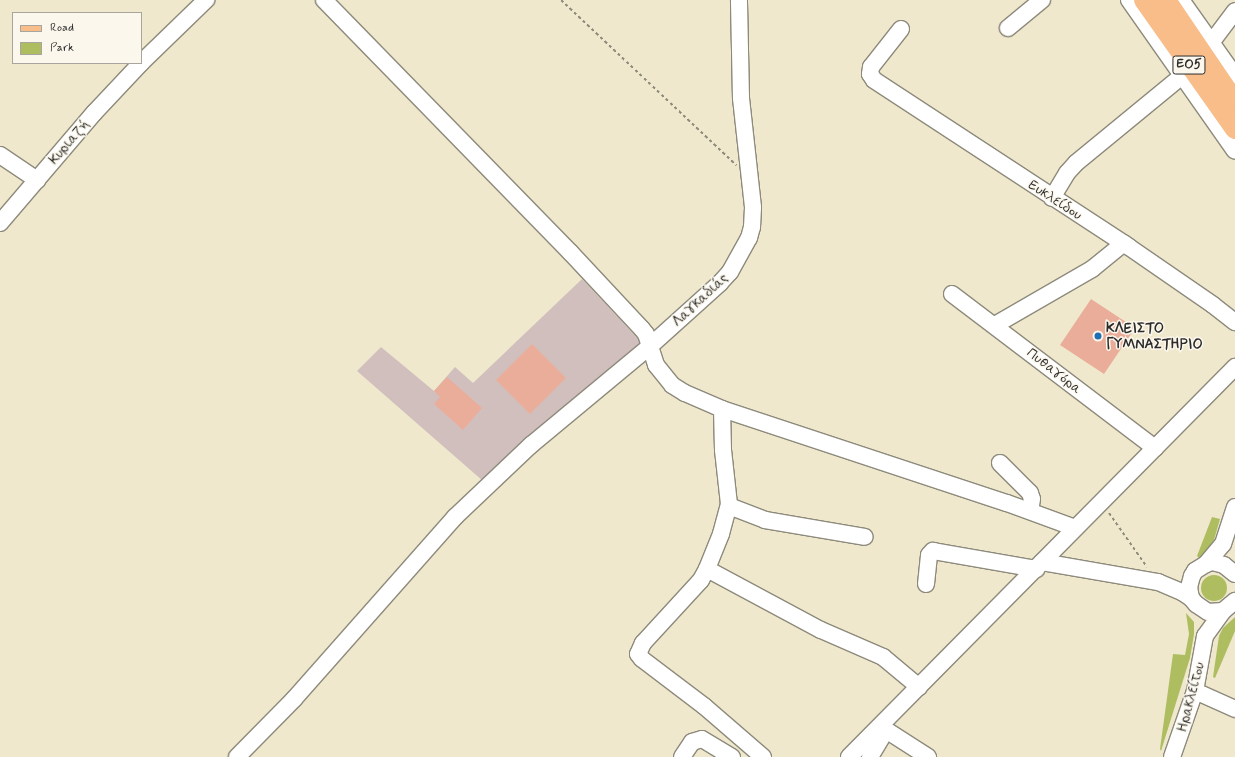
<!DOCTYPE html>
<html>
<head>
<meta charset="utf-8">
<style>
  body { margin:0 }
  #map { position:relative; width:1235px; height:757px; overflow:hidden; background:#efe8cc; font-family:Mynerve,sans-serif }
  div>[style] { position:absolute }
  .industrial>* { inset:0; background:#d1bfbe }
  .green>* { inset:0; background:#adbd60 }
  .round { border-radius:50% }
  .building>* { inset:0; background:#eaad99 }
  .path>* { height:2px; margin-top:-1px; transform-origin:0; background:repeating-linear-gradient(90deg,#8d8a7c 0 3px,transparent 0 6px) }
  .roads { filter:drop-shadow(1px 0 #8d8a7c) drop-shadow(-1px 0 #8d8a7c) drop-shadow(0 1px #8d8a7c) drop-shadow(0 -1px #8d8a7c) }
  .minor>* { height:16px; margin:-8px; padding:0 8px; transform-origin:8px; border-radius:8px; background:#fff }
  .major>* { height:20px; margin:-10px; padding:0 10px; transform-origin:10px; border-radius:10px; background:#f8bd88 }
  .dots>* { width:11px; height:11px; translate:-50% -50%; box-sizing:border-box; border:2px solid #fbf7ec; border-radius:50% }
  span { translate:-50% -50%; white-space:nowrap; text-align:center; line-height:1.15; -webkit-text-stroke:3px #fbf7ec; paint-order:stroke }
  .shield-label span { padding:1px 3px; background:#fbf7ec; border:1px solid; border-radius:3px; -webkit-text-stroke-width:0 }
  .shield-label { font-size:13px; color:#2b2b2b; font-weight:700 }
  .street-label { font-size:14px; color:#2b2b2b }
  .poi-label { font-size:14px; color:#2b2b2b; font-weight:700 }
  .left { translate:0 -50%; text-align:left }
  .legend { position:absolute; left:12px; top:12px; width:130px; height:52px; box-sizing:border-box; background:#fbf7ec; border:1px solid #a8a59f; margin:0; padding:5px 7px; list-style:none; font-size:12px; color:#2b2b2b }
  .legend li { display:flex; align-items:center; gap:8px; height:20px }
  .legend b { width:20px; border:1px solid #a8a59f }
</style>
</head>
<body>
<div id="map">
  <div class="industrial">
    <div style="clip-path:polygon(582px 279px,642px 343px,483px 481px,357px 371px,381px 347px,434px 391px,455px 367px,473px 383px)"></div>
  </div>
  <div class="green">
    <div style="clip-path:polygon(1212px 517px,1220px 519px,1214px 540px,1205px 554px,1200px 559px,1197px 556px)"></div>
    <div class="round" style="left:1201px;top:575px;width:26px;height:26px"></div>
    <div style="clip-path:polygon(1186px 613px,1194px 622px,1194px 634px,1190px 658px,1161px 751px,1160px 749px,1173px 654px,1185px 655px,1189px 634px)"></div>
    <div style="clip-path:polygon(1235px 617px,1235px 631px,1215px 678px,1213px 677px,1219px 636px,1223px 628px)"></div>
  </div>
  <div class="building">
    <div style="clip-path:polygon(1091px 299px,1135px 328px,1104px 374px,1060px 345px)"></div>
    <div style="clip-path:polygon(532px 344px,566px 378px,530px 414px,496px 380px)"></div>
    <div style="clip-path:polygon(447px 377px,482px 408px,463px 430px,434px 404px,440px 397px,434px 391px)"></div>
  </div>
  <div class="path">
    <div style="left:561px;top:0;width:241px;rotate:43.3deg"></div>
    <div style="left:1109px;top:513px;width:66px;rotate:54.9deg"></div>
  </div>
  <div class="roads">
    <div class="minor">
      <div style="left:324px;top:0;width:352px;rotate:45.7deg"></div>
      <div style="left:570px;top:252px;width:105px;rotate:46.9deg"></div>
      <div style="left:642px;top:329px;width:6px;rotate:51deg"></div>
      <div style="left:646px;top:334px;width:33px;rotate:72deg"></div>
      <div style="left:656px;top:365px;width:26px;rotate:51deg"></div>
      <div style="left:672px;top:385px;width:15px;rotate:32deg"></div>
      <div style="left:685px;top:393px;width:40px;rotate:23.4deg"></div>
      <div style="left:722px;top:409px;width:300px;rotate:18.3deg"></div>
      <div style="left:1007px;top:503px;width:72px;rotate:20.2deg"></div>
      <div style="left:1129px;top:0;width:184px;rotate:54.9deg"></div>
      <div style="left:1181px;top:0;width:93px;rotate:54.6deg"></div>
      <div style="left:1008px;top:28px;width:44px;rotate:-39.5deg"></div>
      <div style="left:901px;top:29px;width:48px;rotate:128.3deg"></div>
      <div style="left:871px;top:67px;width:7px;rotate:98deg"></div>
      <div style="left:870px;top:74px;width:7px;rotate:56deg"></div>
      <div style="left:874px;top:80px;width:305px;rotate:33.2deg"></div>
      <div style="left:1129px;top:247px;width:102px;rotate:34.6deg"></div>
      <div style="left:1213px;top:305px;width:28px;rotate:38deg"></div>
      <div style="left:1211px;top:43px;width:40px;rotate:-53deg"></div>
      <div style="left:141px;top:63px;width:91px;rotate:-44.1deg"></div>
      <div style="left:0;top:155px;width:45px;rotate:34deg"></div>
      <div style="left:1052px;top:198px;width:29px;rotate:-59deg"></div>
      <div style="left:1067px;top:173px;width:13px;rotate:-48deg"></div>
      <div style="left:1076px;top:163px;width:139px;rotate:-39.4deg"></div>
      <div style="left:0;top:223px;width:145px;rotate:-49.5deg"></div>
      <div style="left:94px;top:113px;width:69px;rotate:-46.8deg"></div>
      <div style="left:952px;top:294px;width:255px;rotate:37.2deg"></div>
      <div style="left:995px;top:325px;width:112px;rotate:-30deg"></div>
      <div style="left:1092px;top:269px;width:41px;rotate:-39.1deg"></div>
      <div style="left:722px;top:409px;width:41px;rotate:88.6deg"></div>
      <div style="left:723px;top:450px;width:54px;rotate:83.7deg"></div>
      <div style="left:729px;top:504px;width:31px;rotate:105deg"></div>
      <div style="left:721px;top:534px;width:38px;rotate:112deg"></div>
      <div style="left:707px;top:569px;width:13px;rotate:119deg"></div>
      <div style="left:701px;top:580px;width:86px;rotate:132.6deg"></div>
      <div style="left:643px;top:643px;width:12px;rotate:114deg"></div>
      <div style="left:638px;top:654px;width:6px;rotate:51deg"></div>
      <div style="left:642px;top:659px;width:78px;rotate:37.2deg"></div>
      <div style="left:704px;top:706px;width:78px;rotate:40.8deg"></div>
      <div style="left:1000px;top:463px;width:42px;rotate:45deg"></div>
      <div style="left:1030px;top:493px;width:6px;rotate:72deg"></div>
      <div style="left:1032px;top:499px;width:12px;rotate:99deg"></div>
      <div style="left:729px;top:506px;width:39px;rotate:21deg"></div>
      <div style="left:765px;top:520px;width:101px;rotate:9.6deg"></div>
      <div style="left:1042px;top:562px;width:118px;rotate:9.8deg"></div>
      <div style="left:1158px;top:582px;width:26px;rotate:23deg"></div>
      <div style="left:1182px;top:592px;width:11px;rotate:34deg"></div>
      <div style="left:1206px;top:564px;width:26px;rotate:-50deg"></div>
      <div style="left:1223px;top:544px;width:39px;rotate:-72deg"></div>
      <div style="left:707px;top:569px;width:129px;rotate:28.2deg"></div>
      <div style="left:821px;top:630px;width:68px;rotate:23.5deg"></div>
      <div style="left:883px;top:657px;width:47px;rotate:39.8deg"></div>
      <div style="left:1235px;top:574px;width:14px;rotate:-141deg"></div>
      <div style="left:1224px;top:565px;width:12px;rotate:-166deg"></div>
      <div style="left:1212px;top:562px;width:6px;rotate:162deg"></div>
      <div style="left:1206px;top:564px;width:13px;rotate:148deg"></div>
      <div style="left:1195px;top:571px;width:6px;rotate:121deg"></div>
      <div style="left:1192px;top:576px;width:11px;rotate:105deg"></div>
      <div style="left:1189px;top:587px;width:11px;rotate:80deg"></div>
      <div style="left:1191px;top:598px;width:8px;rotate:50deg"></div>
      <div style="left:1196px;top:604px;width:14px;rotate:34deg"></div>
      <div style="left:1208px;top:612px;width:15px;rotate:-4deg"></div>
      <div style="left:1223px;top:611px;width:16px;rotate:-40deg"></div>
      <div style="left:926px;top:584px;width:29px;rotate:-84deg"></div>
      <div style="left:929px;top:555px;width:6px;rotate:-45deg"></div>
      <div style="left:933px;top:551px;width:105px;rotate:9.9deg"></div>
      <div style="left:1195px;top:691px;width:44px;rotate:24.2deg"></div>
      <div style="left:886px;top:730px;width:50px;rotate:32.7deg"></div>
      <div style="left:237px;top:757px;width:81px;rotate:-45.5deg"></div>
      <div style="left:294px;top:699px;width:243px;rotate:-48.5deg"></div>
      <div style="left:455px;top:517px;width:105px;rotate:-43.5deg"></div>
      <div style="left:531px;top:445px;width:153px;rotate:-39.7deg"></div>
      <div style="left:649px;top:347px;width:96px;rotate:-42deg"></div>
      <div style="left:720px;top:283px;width:15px;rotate:-48deg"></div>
      <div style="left:730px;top:272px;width:39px;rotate:-61deg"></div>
      <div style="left:749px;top:238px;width:11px;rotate:-75deg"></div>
      <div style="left:752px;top:227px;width:20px;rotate:-87deg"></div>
      <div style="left:753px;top:207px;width:110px;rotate:-96.3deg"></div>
      <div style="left:741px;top:98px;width:98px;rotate:-91.2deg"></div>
      <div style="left:682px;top:757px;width:18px;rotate:-56deg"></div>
      <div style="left:692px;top:742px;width:10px;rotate:-17deg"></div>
      <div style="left:702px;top:739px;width:35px;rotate:31deg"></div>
      <div style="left:849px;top:757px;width:549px;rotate:-45.3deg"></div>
      <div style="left:870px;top:757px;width:31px;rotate:-59deg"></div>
      <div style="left:886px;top:730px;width:4px;rotate:-146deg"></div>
      <div style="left:1172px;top:757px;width:70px;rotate:-70.8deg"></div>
      <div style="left:1195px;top:691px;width:56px;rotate:-79.7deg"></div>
      <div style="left:1205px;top:636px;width:31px;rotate:-54deg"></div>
    </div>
    <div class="major">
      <div style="left:1144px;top:0;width:158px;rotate:54.8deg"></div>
      <div style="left:1166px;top:0;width:123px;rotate:55.9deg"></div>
    </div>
  </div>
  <div class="dots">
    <div style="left:1098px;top:336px;background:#1f6fb2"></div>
  </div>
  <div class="shield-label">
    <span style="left:1189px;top:65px">ΕΟ5</span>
  </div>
  <div class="street-label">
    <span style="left:69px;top:142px;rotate:-50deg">Κυριαζή</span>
    <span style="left:1055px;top:200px;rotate:33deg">Ευκλείδου</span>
    <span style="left:700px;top:300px;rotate:-43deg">Λαγκαδιάς</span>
    <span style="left:1054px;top:371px;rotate:38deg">Πυθαγόρα</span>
    <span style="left:1191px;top:697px;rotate:-75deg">Ηρακλείτου</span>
  </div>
  <div class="poi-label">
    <span class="left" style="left:1106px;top:336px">ΚΛΕΙΣΤΟ<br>ΓΥΜΝΑΣΤΗΡΙΟ</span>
  </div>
  <ul class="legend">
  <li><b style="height:5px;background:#f8bd88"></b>Road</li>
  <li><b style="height:11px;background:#adbd60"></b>Park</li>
  </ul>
</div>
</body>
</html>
